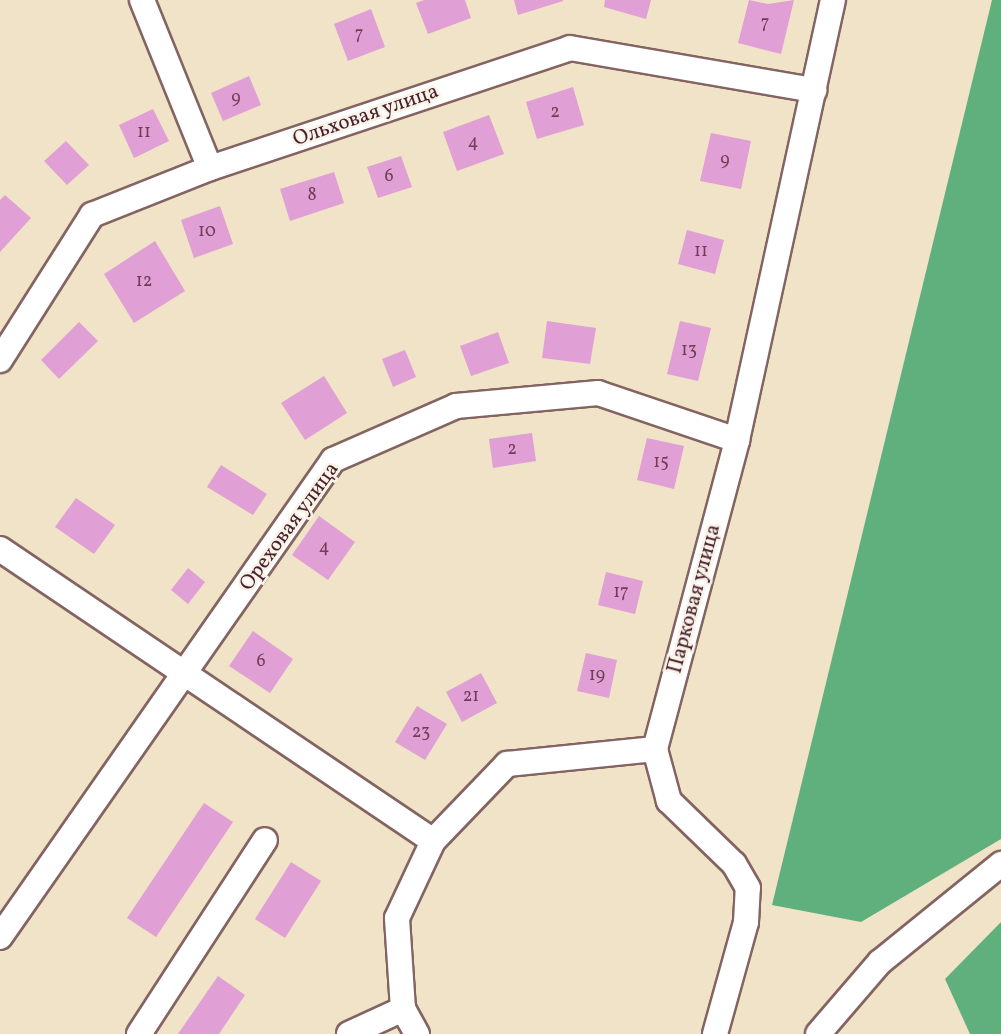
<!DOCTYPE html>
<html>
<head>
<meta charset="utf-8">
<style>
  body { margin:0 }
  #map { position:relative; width:1001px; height:1034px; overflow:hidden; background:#f1e3c7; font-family:Vollkorn,serif }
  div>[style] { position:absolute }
  .forest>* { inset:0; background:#60b07d }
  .building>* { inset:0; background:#e09fd5 }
  .roads { filter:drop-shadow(2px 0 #846462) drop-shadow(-2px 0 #846462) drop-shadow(0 2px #846462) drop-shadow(0 -2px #846462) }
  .minor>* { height:24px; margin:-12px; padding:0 12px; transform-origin:12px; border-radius:12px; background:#fff }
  span { translate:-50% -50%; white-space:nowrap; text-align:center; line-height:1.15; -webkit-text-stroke:5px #f7f3e8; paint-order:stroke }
  .number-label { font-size:18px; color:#703f56 }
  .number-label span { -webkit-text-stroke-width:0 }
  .street-label { font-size:21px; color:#4a1f2b }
</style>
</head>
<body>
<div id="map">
  <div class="forest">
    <div style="clip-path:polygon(992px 0,1001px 0,1001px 839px,861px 922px,772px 905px)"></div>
    <div style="clip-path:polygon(1001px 922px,1001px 1034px,970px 1034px,945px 979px)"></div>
  </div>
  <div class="building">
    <div style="clip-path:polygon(424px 0,465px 0,471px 18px,428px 34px,416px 3px)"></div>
    <div style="clip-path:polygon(514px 0,563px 0,563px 1px,518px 15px)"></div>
    <div style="clip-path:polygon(605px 0,651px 0,646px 19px,604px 7px)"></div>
    <div style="clip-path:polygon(749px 0,768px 4px,794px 0,781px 54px,738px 43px)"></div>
    <div style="clip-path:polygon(371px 9px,385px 47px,348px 61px,334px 24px)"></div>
    <div style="clip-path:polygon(249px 76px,261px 105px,223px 121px,211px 93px)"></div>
    <div style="clip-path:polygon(573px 87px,584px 125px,537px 139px,526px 102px)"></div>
    <div style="clip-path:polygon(153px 109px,169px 141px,134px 158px,119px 125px)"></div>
    <div style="clip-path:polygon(489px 115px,504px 154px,457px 171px,443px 132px)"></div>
    <div style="clip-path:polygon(711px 133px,751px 141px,741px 189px,700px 181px)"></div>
    <div style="clip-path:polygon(66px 141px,89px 165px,67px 185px,44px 161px)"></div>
    <div style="clip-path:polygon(401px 156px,412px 187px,378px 198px,367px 167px)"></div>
    <div style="clip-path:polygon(334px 172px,344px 203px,290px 221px,280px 189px)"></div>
    <div style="clip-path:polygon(5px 195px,31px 218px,0 252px,0 200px)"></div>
    <div style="clip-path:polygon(220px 206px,233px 244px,194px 258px,181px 220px)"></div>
    <div style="clip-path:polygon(687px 230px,724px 240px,715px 274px,678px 264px)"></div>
    <div style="clip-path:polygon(155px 241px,185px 291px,134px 323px,104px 274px)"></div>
    <div style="clip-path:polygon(547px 321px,596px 328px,590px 364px,542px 358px)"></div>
    <div style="clip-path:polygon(680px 321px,711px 328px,698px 381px,667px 374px)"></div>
    <div style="clip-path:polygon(79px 322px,98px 341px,59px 379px,41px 360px)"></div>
    <div style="clip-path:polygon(498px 332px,509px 363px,471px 376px,460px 346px)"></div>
    <div style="clip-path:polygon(405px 350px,416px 377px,393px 387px,382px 359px)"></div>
    <div style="clip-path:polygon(324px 376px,347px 413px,305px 440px,281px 403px)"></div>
    <div style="clip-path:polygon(532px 433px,536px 461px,493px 468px,489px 439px)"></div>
    <div style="clip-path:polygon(647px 438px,684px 446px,674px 489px,637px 480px)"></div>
    <div style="clip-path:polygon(221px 465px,267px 494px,253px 515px,207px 487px)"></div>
    <div style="clip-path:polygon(76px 498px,115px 525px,94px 554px,55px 527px)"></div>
    <div style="clip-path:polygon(319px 516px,355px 542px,328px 580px,292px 555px)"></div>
    <div style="clip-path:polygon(188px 568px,205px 582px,188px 604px,171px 590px)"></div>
    <div style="clip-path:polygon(606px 572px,643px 581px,635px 614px,598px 605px)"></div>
    <div style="clip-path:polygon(253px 631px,293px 659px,270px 693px,229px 666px)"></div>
    <div style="clip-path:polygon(586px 653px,617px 660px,609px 698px,577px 691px)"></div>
    <div style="clip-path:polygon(481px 673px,497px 703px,462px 722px,446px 692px)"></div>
    <div style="clip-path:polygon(417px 706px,447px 724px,425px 760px,395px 742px)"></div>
    <div style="clip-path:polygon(204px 803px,233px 822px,156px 937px,127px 918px)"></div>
    <div style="clip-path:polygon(291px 862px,321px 881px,285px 938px,255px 919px)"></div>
    <div style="clip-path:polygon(218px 976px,245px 995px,219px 1034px,178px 1034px)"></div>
  </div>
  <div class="roads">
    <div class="minor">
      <div style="left:142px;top:0;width:181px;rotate:68deg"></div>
      <div style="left:0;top:360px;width:172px;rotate:-57.6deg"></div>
      <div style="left:92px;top:215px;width:127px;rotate:-21.7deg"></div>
      <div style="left:210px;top:168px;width:379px;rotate:-18.4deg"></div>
      <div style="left:570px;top:48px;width:248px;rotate:9.8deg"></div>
      <div style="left:0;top:549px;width:522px;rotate:33.99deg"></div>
      <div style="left:0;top:937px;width:582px;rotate:-55.08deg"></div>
      <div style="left:333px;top:460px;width:134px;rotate:-23.7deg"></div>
      <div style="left:456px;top:406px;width:143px;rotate:-5.2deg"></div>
      <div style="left:598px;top:393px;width:147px;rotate:18.7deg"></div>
      <div style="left:139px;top:1034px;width:231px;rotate:-57deg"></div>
      <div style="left:349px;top:1034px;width:60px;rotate:-24.8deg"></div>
      <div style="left:417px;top:1034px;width:29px;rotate:-119deg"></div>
      <div style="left:403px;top:1009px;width:91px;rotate:-93.8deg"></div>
      <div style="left:397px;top:918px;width:85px;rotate:-64.9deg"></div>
      <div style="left:433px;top:841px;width:107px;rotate:-46.1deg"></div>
      <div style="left:507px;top:764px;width:149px;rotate:-5.8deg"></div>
      <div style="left:715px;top:1034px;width:116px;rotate:-74.5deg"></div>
      <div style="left:746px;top:922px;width:34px;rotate:-87deg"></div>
      <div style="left:748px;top:888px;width:28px;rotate:-120deg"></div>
      <div style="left:734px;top:864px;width:91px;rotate:-135.9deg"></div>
      <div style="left:669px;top:801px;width:54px;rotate:-105.1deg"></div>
      <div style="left:655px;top:749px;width:320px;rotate:-75.1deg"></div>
      <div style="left:737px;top:440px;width:450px;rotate:-77.7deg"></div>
      <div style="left:818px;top:1034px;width:95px;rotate:-49.3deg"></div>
      <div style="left:880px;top:962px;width:156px;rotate:-39deg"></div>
    </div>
  </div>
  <div class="number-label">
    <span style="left:765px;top:24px">7</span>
    <span style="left:359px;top:35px">7</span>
    <span style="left:236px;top:99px">9</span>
    <span style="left:555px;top:113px">2</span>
    <span style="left:144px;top:133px">11</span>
    <span style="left:473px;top:143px">4</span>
    <span style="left:725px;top:161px">9</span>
    <span style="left:389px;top:177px">6</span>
    <span style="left:312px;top:196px">8</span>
    <span style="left:207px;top:232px">10</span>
    <span style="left:701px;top:252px">11</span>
    <span style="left:144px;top:282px">12</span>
    <span style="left:689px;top:351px">13</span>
    <span style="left:512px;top:450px">2</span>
    <span style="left:661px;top:463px">15</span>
    <span style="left:324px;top:548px">4</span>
    <span style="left:621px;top:593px">17</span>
    <span style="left:261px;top:662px">6</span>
    <span style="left:597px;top:676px">19</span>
    <span style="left:471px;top:697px">21</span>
    <span style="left:421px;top:733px">23</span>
  </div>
  <div class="street-label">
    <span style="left:366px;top:116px;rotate:-19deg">Ольховая улица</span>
    <span style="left:290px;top:527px;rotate:-54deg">Ореховая улица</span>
    <span style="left:695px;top:599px;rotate:-75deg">Парковая улица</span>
  </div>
</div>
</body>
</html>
